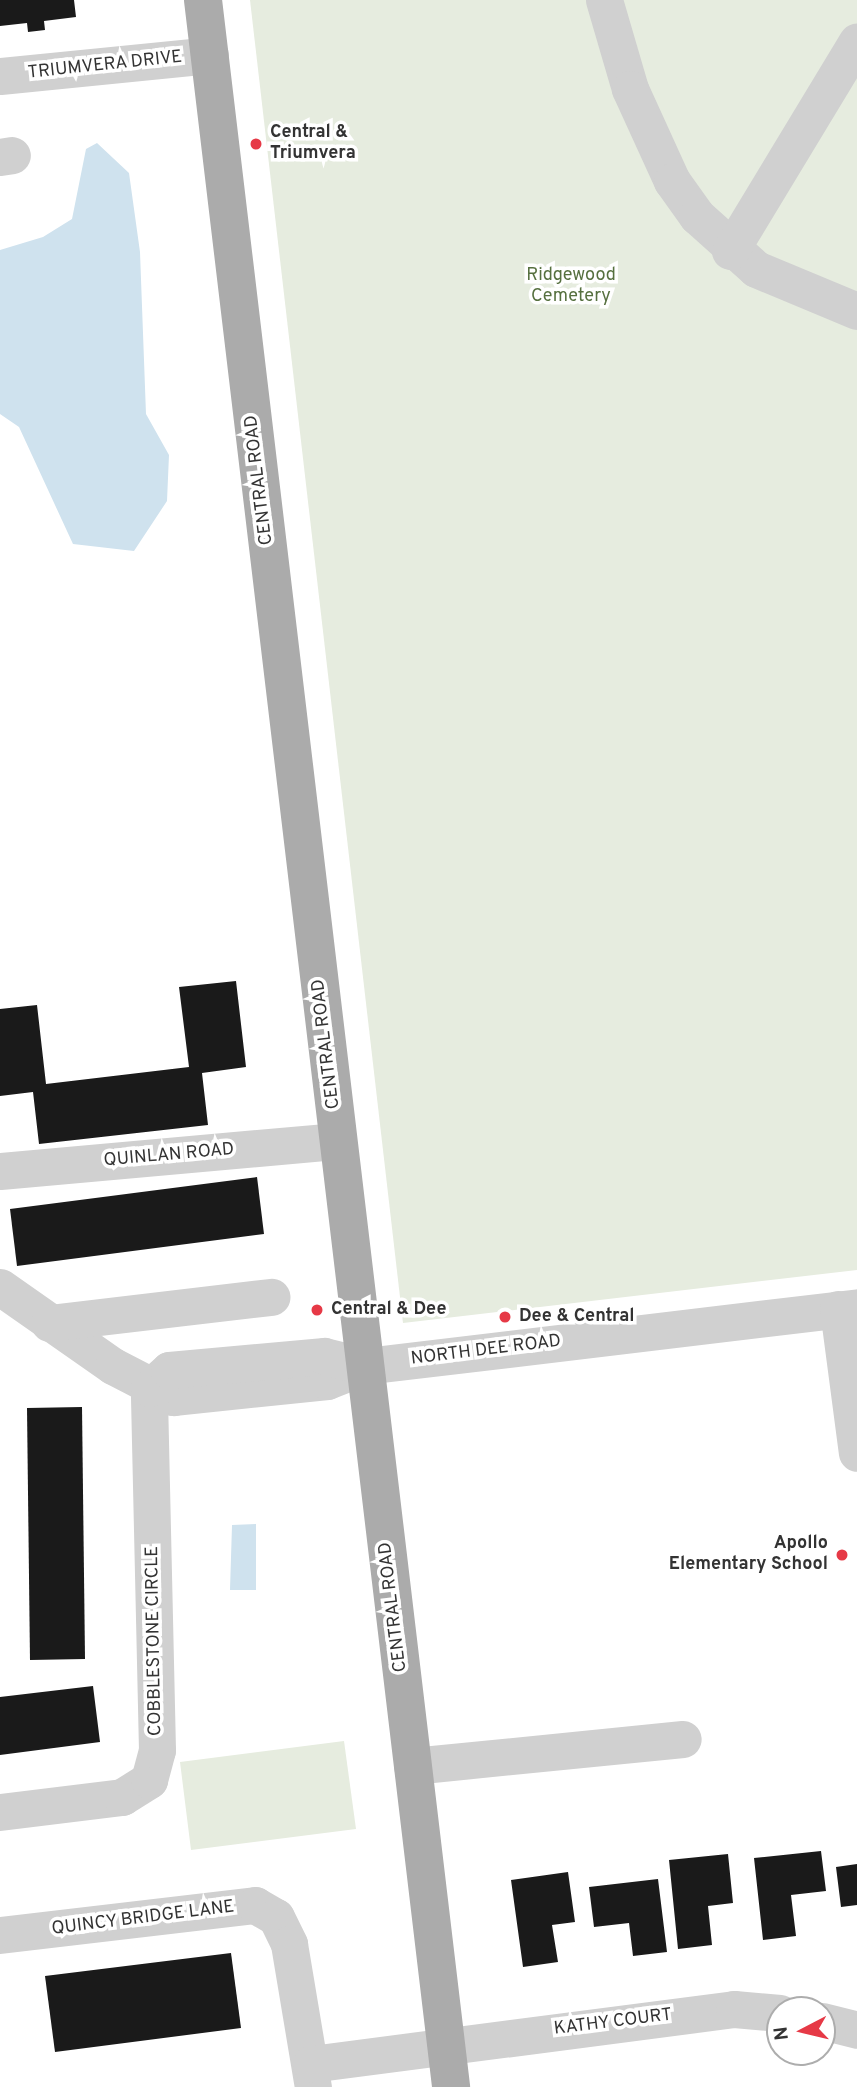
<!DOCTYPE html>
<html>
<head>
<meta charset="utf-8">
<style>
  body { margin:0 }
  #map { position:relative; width:857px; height:2087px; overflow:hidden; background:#fff; font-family:Overpass,sans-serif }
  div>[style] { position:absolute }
  .green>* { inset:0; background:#e6ecdf }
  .water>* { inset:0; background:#cfe2ee }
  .building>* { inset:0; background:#1a1a1a }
  .minor>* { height:37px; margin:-18.5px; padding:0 18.5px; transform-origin:18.5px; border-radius:18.5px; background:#d0d0d0 }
  .major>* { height:38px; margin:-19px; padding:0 19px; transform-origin:19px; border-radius:19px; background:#ababab }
  .dots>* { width:19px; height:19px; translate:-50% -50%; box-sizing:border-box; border:4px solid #fff; border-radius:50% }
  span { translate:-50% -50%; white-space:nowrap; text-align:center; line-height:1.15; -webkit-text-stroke:7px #fff; paint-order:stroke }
  .street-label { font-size:18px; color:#333 }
  .poi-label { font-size:18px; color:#333; font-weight:700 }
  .left { translate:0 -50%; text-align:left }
  .right { translate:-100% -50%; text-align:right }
  .park-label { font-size:18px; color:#56703f }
  .north { position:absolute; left:766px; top:1996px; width:70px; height:70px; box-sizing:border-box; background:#fff; border:2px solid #adadad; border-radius:50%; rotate:263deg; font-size:19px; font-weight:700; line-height:28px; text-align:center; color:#333 }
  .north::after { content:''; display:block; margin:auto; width:24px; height:32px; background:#e63946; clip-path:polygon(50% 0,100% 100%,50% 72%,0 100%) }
</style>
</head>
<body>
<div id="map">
  <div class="green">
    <div style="clip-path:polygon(250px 0,857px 0,857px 1270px,403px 1323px)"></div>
    <div style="clip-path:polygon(344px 1741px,356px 1829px,191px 1850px,180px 1762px)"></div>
  </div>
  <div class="water">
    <div style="clip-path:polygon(97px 143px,129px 173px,140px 252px,146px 414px,169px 455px,167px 501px,134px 551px,73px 544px,19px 427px,0 414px,0 250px,43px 237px,72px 219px,86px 149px)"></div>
    <div style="clip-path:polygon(256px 1524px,256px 1590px,230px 1590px,232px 1525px)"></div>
  </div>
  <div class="building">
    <div style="clip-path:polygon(0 0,74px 0,76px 17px,44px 21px,45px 30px,28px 32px,27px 23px,0 26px)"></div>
    <div style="clip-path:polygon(236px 981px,246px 1067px,202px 1073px,208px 1125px,39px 1144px,33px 1092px,0 1096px,0 1009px,37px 1005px,46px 1084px,189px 1067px,179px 987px)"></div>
    <div style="clip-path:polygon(257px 1177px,264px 1234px,17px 1266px,10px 1209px)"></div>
    <div style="clip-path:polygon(82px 1407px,85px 1659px,30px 1660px,27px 1408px)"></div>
    <div style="clip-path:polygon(93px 1686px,100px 1742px,0 1755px,0 1697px)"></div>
    <div style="clip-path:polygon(821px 1851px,826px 1891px,791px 1895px,796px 1936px,763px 1940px,754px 1858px)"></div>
    <div style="clip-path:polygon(728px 1854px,733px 1903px,708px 1906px,712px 1945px,678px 1949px,669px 1860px)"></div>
    <div style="clip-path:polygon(857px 1864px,857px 1905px,841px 1907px,836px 1867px)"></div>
    <div style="clip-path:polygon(568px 1872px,575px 1922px,552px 1925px,558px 1962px,523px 1967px,511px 1880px)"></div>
    <div style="clip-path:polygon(658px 1879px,667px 1952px,633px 1956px,629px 1923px,594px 1927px,589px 1887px)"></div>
    <div style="clip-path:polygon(231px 1953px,241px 2028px,55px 2052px,45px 1976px)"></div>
  </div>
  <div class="minor">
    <div style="left:604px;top:0;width:93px;rotate:73.7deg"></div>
    <div style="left:630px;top:89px;width:101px;rotate:65.5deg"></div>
    <div style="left:672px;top:181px;width:43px;rotate:54.5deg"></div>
    <div style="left:697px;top:216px;width:79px;rotate:41.9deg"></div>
    <div style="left:756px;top:269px;width:109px;rotate:22.6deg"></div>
    <div style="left:0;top:76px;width:211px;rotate:-5.7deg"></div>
    <div style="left:0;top:157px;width:12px;rotate:-9deg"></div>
    <div style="left:730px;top:251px;width:245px;rotate:-58.8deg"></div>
    <div style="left:0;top:1171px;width:339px;rotate:-5.1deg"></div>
    <div style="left:0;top:1287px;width:138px;rotate:35deg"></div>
    <div style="left:113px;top:1366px;width:68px;rotate:27.3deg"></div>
    <div style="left:173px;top:1397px;width:155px;rotate:-5.9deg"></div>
    <div style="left:327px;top:1381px;width:41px;rotate:-21.5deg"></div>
    <div style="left:365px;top:1366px;width:496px;rotate:-6.8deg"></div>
    <div style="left:838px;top:1309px;width:145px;rotate:82.5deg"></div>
    <div style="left:49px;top:1323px;width:224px;rotate:-6.7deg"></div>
    <div style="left:412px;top:1766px;width:272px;rotate:-5.7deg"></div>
    <div style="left:0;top:1812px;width:123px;rotate:-7deg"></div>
    <div style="left:122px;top:1797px;width:32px;rotate:-32deg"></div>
    <div style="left:149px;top:1780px;width:31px;rotate:-75deg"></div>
    <div style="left:157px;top:1750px;width:362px;rotate:-91.3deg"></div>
    <div style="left:149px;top:1388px;width:27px;rotate:-42deg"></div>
    <div style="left:169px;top:1370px;width:156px;rotate:-5.2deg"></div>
    <div style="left:324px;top:1356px;width:42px;rotate:13.7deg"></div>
    <div style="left:0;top:1935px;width:257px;rotate:-6.7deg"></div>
    <div style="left:255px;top:1905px;width:24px;rotate:30deg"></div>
    <div style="left:276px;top:1917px;width:30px;rotate:64deg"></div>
    <div style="left:289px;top:1944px;width:145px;rotate:80.5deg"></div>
    <div style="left:822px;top:2021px;width:36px;rotate:14deg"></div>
    <div style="left:311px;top:2064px;width:427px;rotate:-7.4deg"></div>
    <div style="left:734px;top:2009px;width:46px;rotate:5deg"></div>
  </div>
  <div class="major">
    <div style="left:203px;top:0;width:2102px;rotate:83.22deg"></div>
  </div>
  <div class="dots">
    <div style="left:256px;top:144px;background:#e63946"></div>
    <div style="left:317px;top:1310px;background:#e63946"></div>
    <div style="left:505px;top:1317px;background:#e63946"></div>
    <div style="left:842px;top:1555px;background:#e63946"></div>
  </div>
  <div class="street-label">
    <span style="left:105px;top:66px;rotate:-6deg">TRIUMVERA DRIVE</span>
    <span style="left:260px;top:480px;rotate:-97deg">CENTRAL ROAD</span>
    <span style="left:327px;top:1044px;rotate:-97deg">CENTRAL ROAD</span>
    <span style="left:169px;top:1156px;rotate:-5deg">QUINLAN ROAD</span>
    <span style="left:486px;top:1351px;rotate:-7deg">NORTH DEE ROAD</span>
    <span style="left:394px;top:1607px;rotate:-97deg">CENTRAL ROAD</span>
    <span style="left:155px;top:1641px;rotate:-91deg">COBBLESTONE CIRCLE</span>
    <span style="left:143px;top:1919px;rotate:-7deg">QUINCY BRIDGE LANE</span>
    <span style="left:613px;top:2023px;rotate:-7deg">KATHY COURT</span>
  </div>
  <div class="poi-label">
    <span class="left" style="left:270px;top:144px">Central &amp;<br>Triumvera</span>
    <span class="left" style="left:331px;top:1310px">Central &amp; Dee</span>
    <span class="left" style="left:519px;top:1317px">Dee &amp; Central</span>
    <span class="right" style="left:828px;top:1555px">Apollo<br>Elementary School</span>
  </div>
  <div class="park-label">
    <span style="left:571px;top:287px">Ridgewood<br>Cemetery</span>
  </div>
  <div class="north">N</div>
</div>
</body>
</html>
